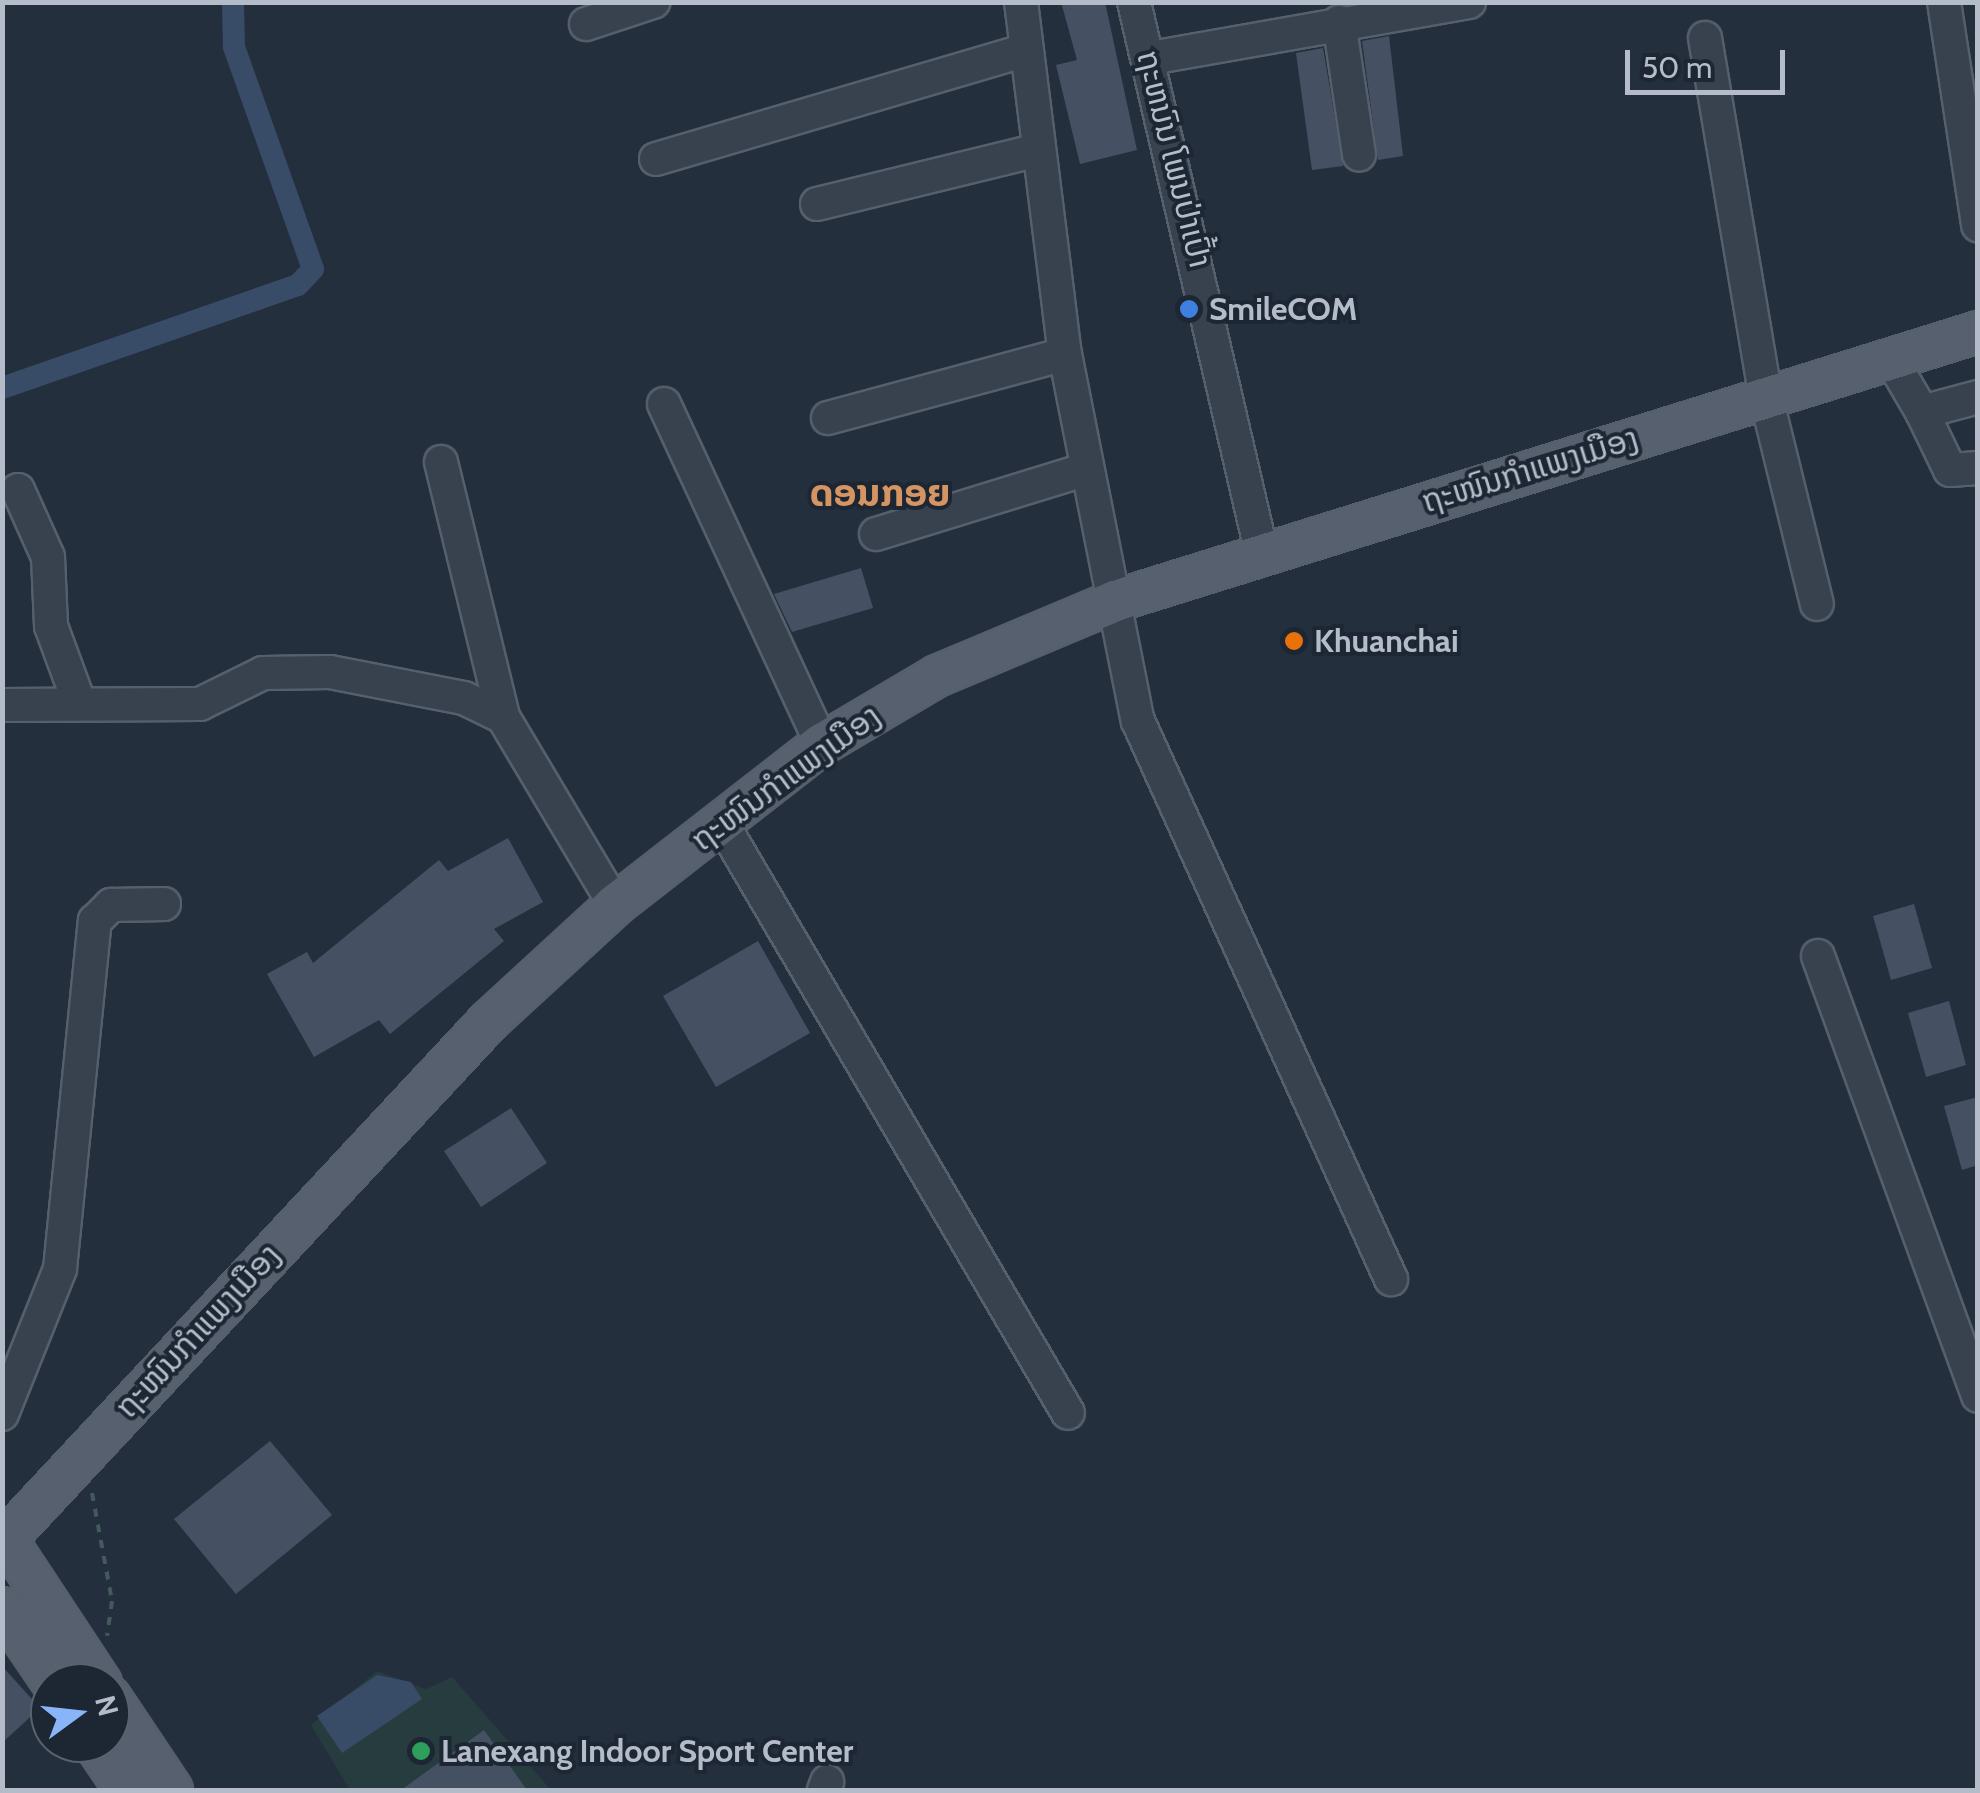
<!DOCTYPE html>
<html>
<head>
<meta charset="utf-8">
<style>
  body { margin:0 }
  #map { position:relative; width:1980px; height:1793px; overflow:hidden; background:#242f3e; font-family:Cabin,"Noto Sans Lao",sans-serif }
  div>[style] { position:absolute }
  .green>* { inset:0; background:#263c3f }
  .water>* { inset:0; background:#394c67 }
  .canal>* { height:22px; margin:-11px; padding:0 11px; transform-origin:11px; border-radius:11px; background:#394c67 }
  .building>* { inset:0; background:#455162 }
  .path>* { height:4px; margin-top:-2px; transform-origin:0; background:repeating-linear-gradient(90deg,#44595c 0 8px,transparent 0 16px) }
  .roads { filter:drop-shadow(2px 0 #565f6c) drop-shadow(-2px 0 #565f6c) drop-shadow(0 2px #565f6c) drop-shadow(0 -2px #565f6c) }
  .minor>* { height:32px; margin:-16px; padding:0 16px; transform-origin:16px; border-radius:16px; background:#38414e }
  .major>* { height:40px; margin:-20px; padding:0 20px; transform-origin:20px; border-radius:20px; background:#56606e }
  .dots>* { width:28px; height:28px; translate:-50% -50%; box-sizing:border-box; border:5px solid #1d2633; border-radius:50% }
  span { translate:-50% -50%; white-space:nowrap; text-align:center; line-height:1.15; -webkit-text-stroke:8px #1d2633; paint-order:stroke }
  .street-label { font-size:32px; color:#b4bcc9 }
  .poi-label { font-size:32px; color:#b4bcc9; font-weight:700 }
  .left { translate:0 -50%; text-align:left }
  .quarter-label { font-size:38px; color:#d59563; font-weight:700 }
  .frame { position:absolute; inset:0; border:5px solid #b4bcc9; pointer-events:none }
  .north { position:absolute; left:30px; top:1663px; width:100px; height:100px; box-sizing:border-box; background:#1d2633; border:2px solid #59626f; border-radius:50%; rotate:75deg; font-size:28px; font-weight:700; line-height:40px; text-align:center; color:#b4bcc9 }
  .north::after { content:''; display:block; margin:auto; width:35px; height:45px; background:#8ab4f8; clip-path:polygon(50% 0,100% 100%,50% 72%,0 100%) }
  .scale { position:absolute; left:1625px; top:50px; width:160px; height:45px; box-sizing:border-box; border:5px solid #b4bcc9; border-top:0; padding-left:12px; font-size:30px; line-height:35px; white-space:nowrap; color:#b4bcc9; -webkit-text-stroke:8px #1d2633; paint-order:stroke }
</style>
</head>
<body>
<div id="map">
  <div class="green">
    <div style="clip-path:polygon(377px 1671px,426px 1689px,452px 1677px,551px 1790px,350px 1790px,311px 1725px)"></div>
  </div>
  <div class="water">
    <div style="clip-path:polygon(377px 1675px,411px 1682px,422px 1699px,342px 1753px,317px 1716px)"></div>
  </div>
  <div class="canal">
    <div style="left:2px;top:388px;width:313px;rotate:-19.2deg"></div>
    <div style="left:298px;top:285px;width:22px;rotate:-47deg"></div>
    <div style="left:313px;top:269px;width:236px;rotate:-109.6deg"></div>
    <div style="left:234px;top:47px;width:45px;rotate:-91.3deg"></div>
  </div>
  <div class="building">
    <div style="clip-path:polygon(1061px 2px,1105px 2px,1137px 150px,1080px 164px,1056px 65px,1077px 60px)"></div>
    <div style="clip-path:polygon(1389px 36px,1403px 156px,1378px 160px,1362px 41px)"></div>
    <div style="clip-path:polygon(1323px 48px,1343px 166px,1312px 170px,1296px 53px)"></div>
    <div style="clip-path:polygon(861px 568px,873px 608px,792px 632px,774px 594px)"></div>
    <div style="clip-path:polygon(508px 838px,543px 902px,494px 929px,504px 941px,390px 1034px,379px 1020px,314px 1057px,267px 974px,307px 952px,313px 963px,439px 860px,448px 871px)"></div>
    <div style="clip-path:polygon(1914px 904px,1932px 968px,1891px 980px,1873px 916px)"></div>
    <div style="clip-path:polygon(758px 941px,810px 1033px,716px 1087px,663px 996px)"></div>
    <div style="clip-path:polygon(1949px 1001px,1966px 1065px,1926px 1077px,1908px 1013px)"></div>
    <div style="clip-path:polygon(1978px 1097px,1978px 1165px,1962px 1170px,1944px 1106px)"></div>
    <div style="clip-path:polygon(511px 1108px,547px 1163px,481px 1207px,444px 1151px)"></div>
    <div style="clip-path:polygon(270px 1441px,332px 1515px,236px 1594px,174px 1519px)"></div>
    <div style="clip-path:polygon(2px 1666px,40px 1708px,2px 1743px)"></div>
    <div style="clip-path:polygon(484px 1730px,527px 1790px,401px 1790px)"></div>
  </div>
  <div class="path">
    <div style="left:92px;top:1493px;width:110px;rotate:79.5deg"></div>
    <div style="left:112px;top:1601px;width:35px;rotate:98deg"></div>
  </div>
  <div class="roads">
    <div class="minor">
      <div style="left:1021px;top:2px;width:355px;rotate:82.9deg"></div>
      <div style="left:1065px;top:354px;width:374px;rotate:78.8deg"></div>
      <div style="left:1138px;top:721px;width:613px;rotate:65.61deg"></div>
      <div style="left:1134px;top:2px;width:563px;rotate:76.95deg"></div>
      <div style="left:1944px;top:2px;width:226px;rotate:81.3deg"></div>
      <div style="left:1339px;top:22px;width:134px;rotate:81.4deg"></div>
      <div style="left:586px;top:24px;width:71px;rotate:-18.2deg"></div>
      <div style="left:1705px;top:38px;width:364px;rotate:80.4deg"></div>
      <div style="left:1766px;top:397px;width:213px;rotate:76.2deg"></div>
      <div style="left:1151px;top:58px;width:323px;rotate:-10deg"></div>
      <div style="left:656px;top:159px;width:386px;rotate:-16.4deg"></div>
      <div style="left:817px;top:204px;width:228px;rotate:-13.7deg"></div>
      <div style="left:1891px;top:359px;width:61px;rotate:59.7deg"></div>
      <div style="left:1922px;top:412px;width:58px;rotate:-15deg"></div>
      <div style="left:664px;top:404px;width:375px;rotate:65.1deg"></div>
      <div style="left:1922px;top:412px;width:64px;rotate:64.2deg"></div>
      <div style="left:1950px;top:470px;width:28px;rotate:-4deg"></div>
      <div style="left:828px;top:418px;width:245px;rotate:-15.1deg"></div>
      <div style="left:441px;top:462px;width:262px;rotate:76.3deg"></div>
      <div style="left:503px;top:717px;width:219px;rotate:59.2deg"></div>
      <div style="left:18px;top:490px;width:73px;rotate:65.9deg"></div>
      <div style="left:48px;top:557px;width:69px;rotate:87.5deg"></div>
      <div style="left:51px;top:626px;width:81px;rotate:69.8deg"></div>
      <div style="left:876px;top:534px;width:221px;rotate:-17.1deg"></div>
      <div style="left:2px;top:705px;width:198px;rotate:-0.3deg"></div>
      <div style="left:200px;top:704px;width:70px;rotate:-26.2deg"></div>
      <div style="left:263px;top:673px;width:67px;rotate:-0.9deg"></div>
      <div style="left:330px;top:672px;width:136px;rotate:11deg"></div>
      <div style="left:464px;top:698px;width:43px;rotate:26deg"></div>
      <div style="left:721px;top:822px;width:685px;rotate:59.58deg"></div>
      <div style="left:1818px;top:956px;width:468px;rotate:70deg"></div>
      <div style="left:2px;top:1414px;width:156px;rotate:-68.2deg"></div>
      <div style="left:60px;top:1269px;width:350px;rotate:-84.3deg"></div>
      <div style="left:95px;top:921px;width:23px;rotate:-45deg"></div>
      <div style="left:111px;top:905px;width:53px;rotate:-1.1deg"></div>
      <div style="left:824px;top:1790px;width:9px;rotate:-69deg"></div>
    </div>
    <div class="major">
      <div style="left:6px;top:1539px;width:173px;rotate:56.6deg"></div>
      <div style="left:2px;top:1543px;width:714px;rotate:-46.99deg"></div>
      <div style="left:489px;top:1021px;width:171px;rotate:-42.6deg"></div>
      <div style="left:615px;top:905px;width:262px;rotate:-37.9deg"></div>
      <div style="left:822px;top:744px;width:134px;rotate:-30.6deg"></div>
      <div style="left:937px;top:676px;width:193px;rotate:-22.8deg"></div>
      <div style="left:1115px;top:601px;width:904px;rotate:-17.31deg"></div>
      <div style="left:2px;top:1608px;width:91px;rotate:55.8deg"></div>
      <div style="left:110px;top:1697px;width:112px;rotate:56.3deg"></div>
      <div style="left:94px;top:1743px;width:57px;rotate:55.8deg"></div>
    </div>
  </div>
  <div class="dots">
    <div style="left:1189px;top:309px;background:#3f7fe0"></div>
    <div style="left:1294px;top:641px;background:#e8710a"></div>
    <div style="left:421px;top:1751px;background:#2e9e5b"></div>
  </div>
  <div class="street-label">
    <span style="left:1174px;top:159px;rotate:76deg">ຖະຫນົນ ໂພນປ່າເປົ້າ</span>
    <span style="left:1530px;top:470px;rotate:-17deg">ຖະໜົນກຳແພງເມືອງ</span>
    <span style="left:786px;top:778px;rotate:-36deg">ຖະໜົນກຳແພງເມືອງ</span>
    <span style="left:198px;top:1331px;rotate:-47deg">ຖະໜົນກຳແພງເມືອງ</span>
  </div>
  <div class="poi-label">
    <span class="left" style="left:1209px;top:309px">SmileCOM</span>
    <span class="left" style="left:1314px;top:641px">Khuanchai</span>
    <span class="left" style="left:441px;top:1751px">Lanexang Indoor Sport Center</span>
  </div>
  <div class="quarter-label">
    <span style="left:880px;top:493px">ດອນກອຍ</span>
  </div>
  <div class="frame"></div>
  <div class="north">N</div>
  <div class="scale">50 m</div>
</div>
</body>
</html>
